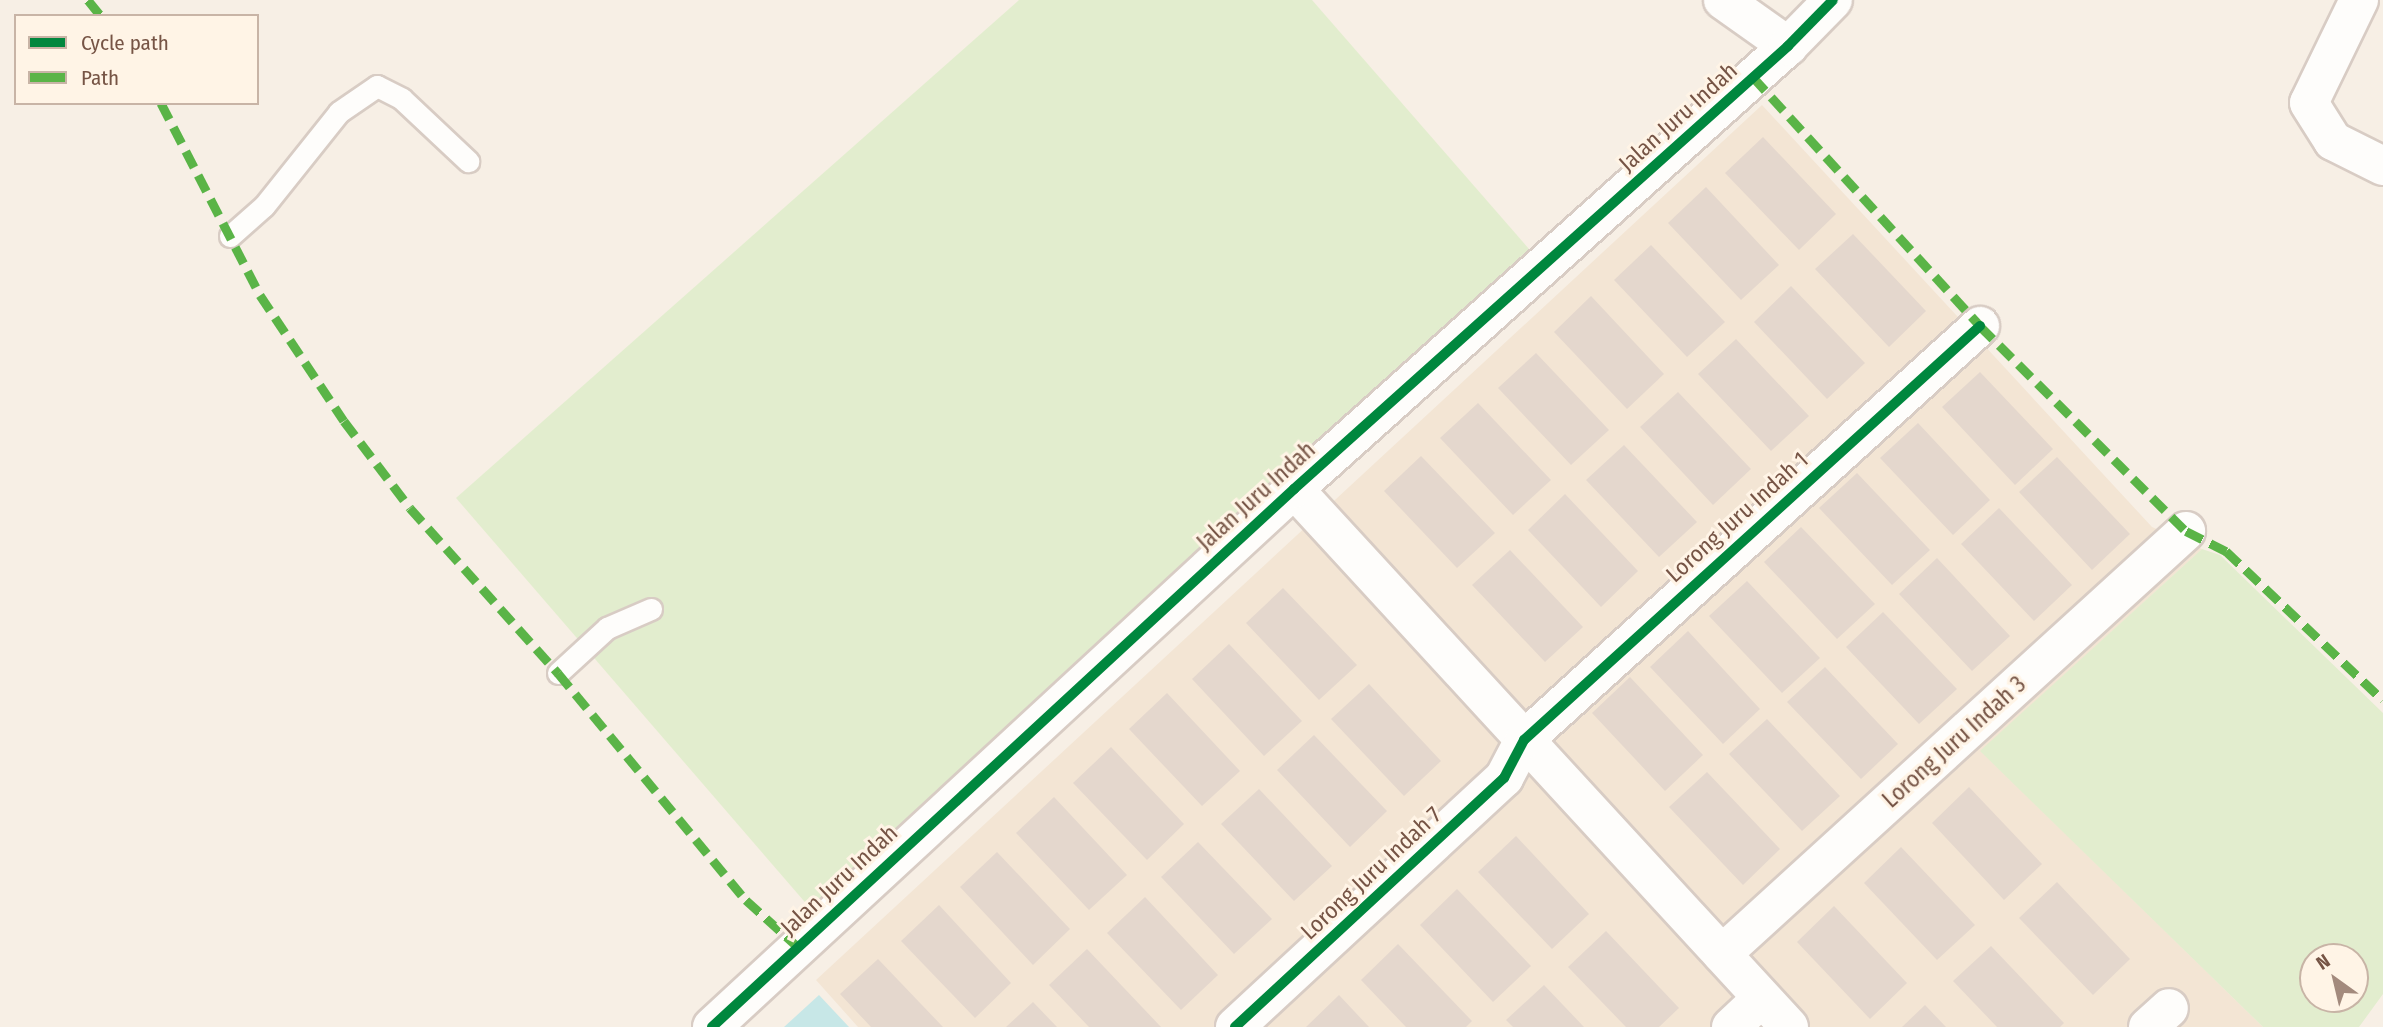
<!DOCTYPE html>
<html>
<head>
<meta charset="utf-8">
<style>
  body { margin:0 }
  #map { position:relative; width:2383px; height:1027px; overflow:hidden; background:#f7efe5; font-family:"Fira Sans Condensed",sans-serif }
  div>[style] { position:absolute }
  .residential>* { inset:0; background:#f3e5d4 }
  .green>* { inset:0; background:#e2edce }
  .water>* { inset:0; background:#c7e7e7 }
  .building>* { inset:0; background:#e4d7cd }
  .roads { filter:drop-shadow(2px 0 #d8ccc4) drop-shadow(-2px 0 #d8ccc4) drop-shadow(0 2px #d8ccc4) drop-shadow(0 -2px #d8ccc4) }
  .service>* { height:21px; margin:-10.5px; padding:0 10.5px; transform-origin:10.5px; border-radius:10.5px; background:#fefdfb }
  .minor>* { height:38px; margin:-19px; padding:0 19px; transform-origin:19px; border-radius:19px; background:#fefdfb }
  .quiet>* { height:9px; margin-top:-4.5px; transform-origin:0; background:repeating-linear-gradient(90deg,#5ab447 0 18px,transparent 0 27px) }
  .cycleway>* { height:10px; margin:-5px; padding:0 5px; transform-origin:5px; border-radius:5px; background:#00873e }
  span { translate:-50% -50%; white-space:nowrap; text-align:center; line-height:1.15; -webkit-text-stroke:6px #fff4e6; paint-order:stroke }
  .street-label { font-size:23px; color:#765445 }
  .legend { position:absolute; left:14px; top:14px; width:245px; height:91px; box-sizing:border-box; background:#fff4e6; border:2px solid #c8b4a6; margin:0; padding:9px 12px; list-style:none; font-size:21px; color:#765445 }
  .legend li { display:flex; align-items:center; gap:14px; height:35px }
  .legend b { width:35px; border:2px solid #c8b4a6 }
  .north { position:absolute; left:2299px; top:943px; width:70px; height:70px; box-sizing:border-box; background:#fff4e6; border:2px solid #c8b4a6; border-radius:50%; rotate:326deg; font-size:19px; font-weight:700; line-height:28px; text-align:center; color:#765445 }
  .north::after { content:''; display:block; margin:auto; width:24px; height:32px; background:#a38a7d; clip-path:polygon(50% 0,100% 100%,50% 72%,0 100%) }
</style>
</head>
<body>
<div id="map">
  <div class="residential">
    <div style="clip-path:polygon(1762px 105px,2152px 527px,2202px 549px,1981px 751px,2263px 1027px,858px 1027px,816px 980px)"></div>
  </div>
  <div class="green">
    <div style="clip-path:polygon(1019px 0,1312px 0,1529px 249px,810px 908px,456px 498px)"></div>
    <div style="clip-path:polygon(evenodd,2202px 549px,2220px 555px,2383px 713px,2383px 994px,2359px 1027px,2263px 1027px,1980px 751px,2202px 549px,2313px 957px,2355px 957px,2355px 999px,2313px 999px,2313px 957px)"></div>
  </div>
  <div class="water">
    <div style="clip-path:polygon(819px 995px,849px 1027px,784px 1027px)"></div>
  </div>
  <div class="building">
    <div style="clip-path:polygon(1763px 137px,1836px 214px,1799px 250px,1725px 173px)"></div>
    <div style="clip-path:polygon(1706px 187px,1779px 265px,1741px 300px,1668px 223px)"></div>
    <div style="clip-path:polygon(1853px 234px,1926px 311px,1889px 347px,1815px 269px)"></div>
    <div style="clip-path:polygon(1651px 245px,1725px 322px,1687px 357px,1614px 280px)"></div>
    <div style="clip-path:polygon(1791px 286px,1865px 363px,1827px 399px,1754px 322px)"></div>
    <div style="clip-path:polygon(1591px 296px,1664px 374px,1627px 409px,1554px 332px)"></div>
    <div style="clip-path:polygon(1736px 339px,1809px 416px,1771px 451px,1698px 374px)"></div>
    <div style="clip-path:polygon(1536px 353px,1609px 430px,1571px 465px,1498px 388px)"></div>
    <div style="clip-path:polygon(1980px 372px,2053px 449px,2015px 485px,1942px 407px)"></div>
    <div style="clip-path:polygon(1678px 392px,1751px 469px,1713px 505px,1640px 427px)"></div>
    <div style="clip-path:polygon(1478px 403px,1551px 480px,1513px 515px,1440px 438px)"></div>
    <div style="clip-path:polygon(1918px 423px,1990px 500px,1953px 535px,1880px 458px)"></div>
    <div style="clip-path:polygon(1624px 445px,1697px 522px,1659px 557px,1586px 480px)"></div>
    <div style="clip-path:polygon(1421px 456px,1495px 533px,1457px 568px,1384px 491px)"></div>
    <div style="clip-path:polygon(2057px 457px,2130px 534px,2092px 570px,2019px 492px)"></div>
    <div style="clip-path:polygon(1857px 473px,1930px 550px,1892px 585px,1819px 508px)"></div>
    <div style="clip-path:polygon(1565px 494px,1638px 571px,1601px 607px,1528px 530px)"></div>
    <div style="clip-path:polygon(1999px 508px,2072px 585px,2034px 621px,1961px 544px)"></div>
    <div style="clip-path:polygon(1801px 527px,1875px 604px,1837px 639px,1764px 562px)"></div>
    <div style="clip-path:polygon(1510px 550px,1583px 627px,1545px 662px,1472px 585px)"></div>
    <div style="clip-path:polygon(1937px 558px,2010px 636px,1972px 671px,1899px 594px)"></div>
    <div style="clip-path:polygon(1747px 581px,1820px 658px,1782px 693px,1709px 616px)"></div>
    <div style="clip-path:polygon(1283px 588px,1357px 665px,1319px 700px,1246px 623px)"></div>
    <div style="clip-path:polygon(1883px 612px,1957px 689px,1919px 724px,1846px 647px)"></div>
    <div style="clip-path:polygon(1688px 631px,1760px 709px,1723px 744px,1650px 667px)"></div>
    <div style="clip-path:polygon(1229px 644px,1302px 721px,1264px 756px,1192px 679px)"></div>
    <div style="clip-path:polygon(1825px 667px,1898px 744px,1861px 779px,1787px 702px)"></div>
    <div style="clip-path:polygon(1630px 677px,1703px 755px,1665px 791px,1592px 713px)"></div>
    <div style="clip-path:polygon(1369px 684px,1441px 761px,1404px 796px,1331px 719px)"></div>
    <div style="clip-path:polygon(1167px 693px,1240px 771px,1202px 806px,1129px 729px)"></div>
    <div style="clip-path:polygon(1767px 719px,1840px 796px,1802px 831px,1729px 754px)"></div>
    <div style="clip-path:polygon(1314px 735px,1387px 811px,1350px 847px,1277px 770px)"></div>
    <div style="clip-path:polygon(1111px 747px,1184px 824px,1147px 860px,1073px 783px)"></div>
    <div style="clip-path:polygon(1707px 772px,1780px 849px,1743px 885px,1669px 807px)"></div>
    <div style="clip-path:polygon(1969px 787px,2042px 864px,2004px 900px,1932px 823px)"></div>
    <div style="clip-path:polygon(1259px 789px,1332px 866px,1294px 901px,1221px 824px)"></div>
    <div style="clip-path:polygon(1054px 797px,1127px 875px,1089px 910px,1016px 833px)"></div>
    <div style="clip-path:polygon(1516px 836px,1589px 914px,1552px 949px,1478px 872px)"></div>
    <div style="clip-path:polygon(1198px 842px,1272px 919px,1234px 954px,1161px 877px)"></div>
    <div style="clip-path:polygon(1901px 847px,1975px 925px,1937px 960px,1864px 883px)"></div>
    <div style="clip-path:polygon(997px 852px,1070px 929px,1033px 965px,960px 887px)"></div>
    <div style="clip-path:polygon(2057px 882px,2130px 959px,2093px 995px,2019px 918px)"></div>
    <div style="clip-path:polygon(1457px 889px,1531px 966px,1493px 1002px,1420px 925px)"></div>
    <div style="clip-path:polygon(1145px 897px,1218px 975px,1181px 1010px,1107px 933px)"></div>
    <div style="clip-path:polygon(939px 905px,1011px 983px,975px 1018px,901px 941px)"></div>
    <div style="clip-path:polygon(1834px 906px,1907px 983px,1870px 1019px,1797px 942px)"></div>
    <div style="clip-path:polygon(1606px 931px,1679px 1008px,1659px 1027px,1626px 1027px,1568px 967px)"></div>
    <div style="clip-path:polygon(1398px 944px,1472px 1021px,1466px 1027px,1406px 1027px,1361px 980px)"></div>
    <div style="clip-path:polygon(1991px 946px,2064px 1023px,2060px 1027px,1997px 1027px,1953px 981px)"></div>
    <div style="clip-path:polygon(1087px 949px,1161px 1027px,1089px 1027px,1049px 985px)"></div>
    <div style="clip-path:polygon(878px 959px,943px 1027px,871px 1027px,840px 994px)"></div>
    <div style="clip-path:polygon(1544px 985px,1584px 1027px,1513px 1027px,1506px 1020px)"></div>
    <div style="clip-path:polygon(1339px 995px,1369px 1027px,1306px 1027px)"></div>
    <div style="clip-path:polygon(1033px 1002px,1057px 1027px,1006px 1027px)"></div>
    <div style="clip-path:polygon(1925px 1005px,1946px 1027px,1902px 1027px)"></div>
  </div>
  <div class="roads">
    <div class="service">
      <div style="left:230px;top:236px;width:45px;rotate:-41.4deg"></div>
      <div style="left:264px;top:206px;width:120px;rotate:-51.4deg"></div>
      <div style="left:339px;top:112px;width:46px;rotate:-34.4deg"></div>
      <div style="left:377px;top:86px;width:28px;rotate:27deg"></div>
      <div style="left:402px;top:99px;width:91px;rotate:43.2deg"></div>
      <div style="left:558px;top:673px;width:67px;rotate:-42.6deg"></div>
      <div style="left:607px;top:628px;width:48px;rotate:-23.4deg"></div>
    </div>
    <div class="minor">
      <div style="left:1723px;top:0;width:80px;rotate:35.3deg"></div>
      <div style="left:2359px;top:0;width:114px;rotate:115.9deg"></div>
      <div style="left:2309px;top:103px;width:45px;rotate:57.7deg"></div>
      <div style="left:2333px;top:141px;width:56px;rotate:26.6deg"></div>
      <div style="left:1294px;top:489px;width:731px;rotate:47.38deg"></div>
      <div style="left:1722px;top:954px;width:628px;rotate:-42.35deg"></div>
      <div style="left:712px;top:1027px;width:793px;rotate:-42.75deg"></div>
      <div style="left:1294px;top:489px;width:664px;rotate:-41.88deg"></div>
      <div style="left:1788px;top:46px;width:64px;rotate:-45.6deg"></div>
      <div style="left:1235px;top:1027px;width:367px;rotate:-42.8deg"></div>
      <div style="left:1504px;top:778px;width:43px;rotate:-62.2deg"></div>
      <div style="left:1524px;top:740px;width:616px;rotate:-42.24deg"></div>
      <div style="left:1731px;top:1027px;width:42px;rotate:-43.1deg"></div>
      <div style="left:2148px;top:1027px;width:28px;rotate:-42deg"></div>
    </div>
  </div>
  <div class="quiet">
    <div style="left:88px;top:0;width:21px;rotate:51deg"></div>
    <div style="left:1753px;top:77px;width:337px;rotate:47.6deg"></div>
    <div style="left:1980px;top:326px;width:291px;rotate:44.9deg"></div>
    <div style="left:2186px;top:531px;width:45px;rotate:26.6deg"></div>
    <div style="left:2226px;top:551px;width:216px;rotate:43.5deg"></div>
    <div style="left:161px;top:103px;width:216px;rotate:62.7deg"></div>
    <div style="left:260px;top:295px;width:151px;rotate:56.3deg"></div>
    <div style="left:344px;top:421px;width:109px;rotate:52.8deg"></div>
    <div style="left:410px;top:508px;width:222px;rotate:48.1deg"></div>
    <div style="left:558px;top:673px;width:295px;rotate:50.4deg"></div>
    <div style="left:746px;top:900px;width:70px;rotate:42.1deg"></div>
  </div>
  <div class="cycleway">
    <div style="left:712px;top:1027px;width:793px;rotate:-42.75deg"></div>
    <div style="left:1294px;top:489px;width:664px;rotate:-41.88deg"></div>
    <div style="left:1788px;top:46px;width:64px;rotate:-45.6deg"></div>
    <div style="left:1235px;top:1027px;width:367px;rotate:-42.8deg"></div>
    <div style="left:1504px;top:778px;width:43px;rotate:-62.2deg"></div>
    <div style="left:1524px;top:740px;width:616px;rotate:-42.24deg"></div>
  </div>
  <div class="street-label">
    <span style="left:1678px;top:117px;rotate:-42deg">Jalan Juru Indah</span>
    <span style="left:1256px;top:496px;rotate:-42deg">Jalan Juru Indah</span>
    <span style="left:1737px;top:517px;rotate:-42deg">Lorong Juru Indah 1</span>
    <span style="left:1954px;top:742px;rotate:-42deg">Lorong Juru Indah 3</span>
    <span style="left:1371px;top:873px;rotate:-43deg">Lorong Juru Indah 7</span>
    <span style="left:839px;top:880px;rotate:-43deg">Jalan Juru Indah</span>
  </div>
  <ul class="legend">
  <li><b style="height:9px;background:#00873e"></b>Cycle path</li>
  <li><b style="height:9px;background:#5ab447"></b>Path</li>
  </ul>
  <div class="north">N</div>
</div>
</body>
</html>
